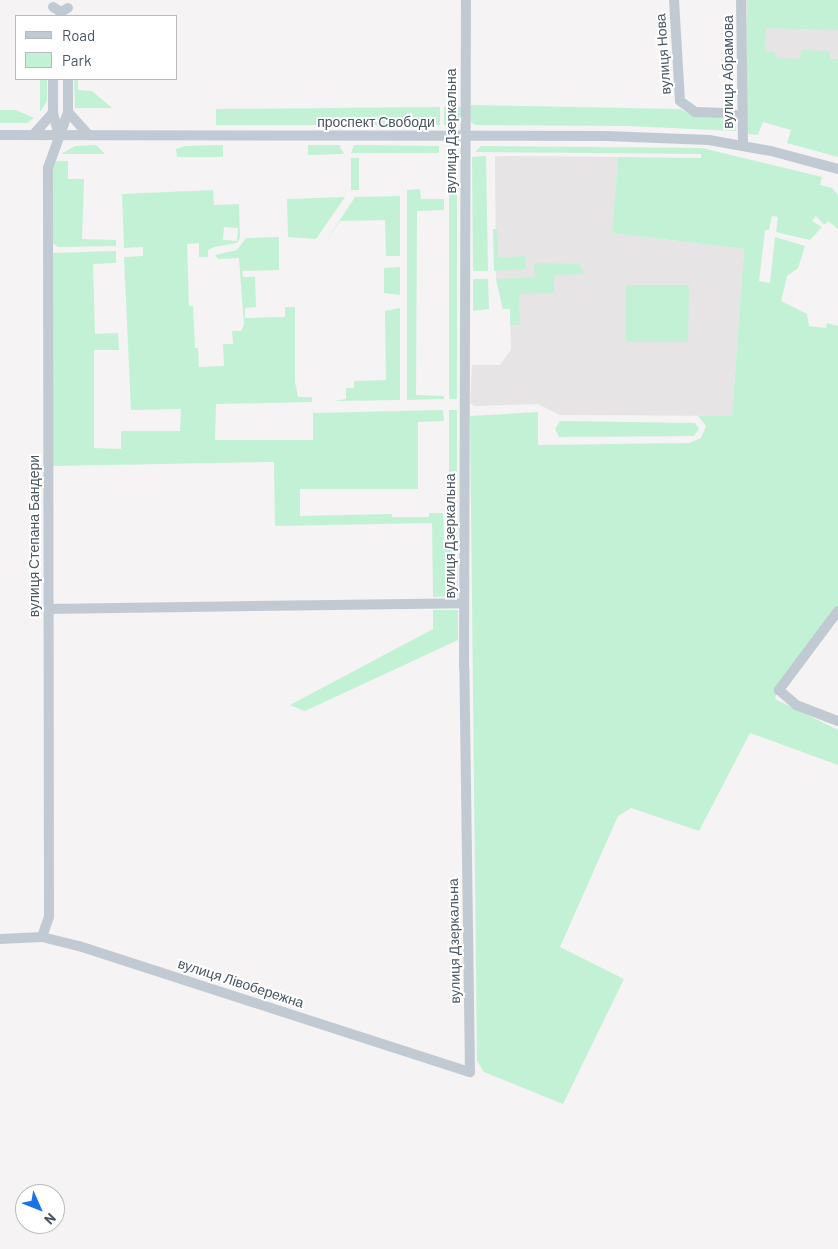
<!DOCTYPE html>
<html>
<head>
<meta charset="utf-8">
<style>
  body { margin:0 }
  #map { position:relative; width:838px; height:1249px; overflow:hidden; background:#f5f3f3; font-family:Barlow,sans-serif }
  div>[style] { position:absolute }
  .education>* { inset:0; background:#e6e4e5 }
  .green>* { inset:0; background:#c3f1d5 }
  .street>* { height:10px; margin:-5px; padding:0 5px; transform-origin:5px; border-radius:5px; background:#c1cad2 }
  span { translate:-50% -50%; white-space:nowrap; text-align:center; line-height:1.15; -webkit-text-stroke:4px #fff; paint-order:stroke }
  .street-label { font-size:14px; color:#4a5661 }
  .legend { position:absolute; left:15px; top:15px; width:162px; height:65px; box-sizing:border-box; background:#fff; border:1px solid #b7bbc0; margin:0; padding:6px 9px; list-style:none; font-size:15px; color:#4a5661 }
  .legend li { display:flex; align-items:center; gap:10px; height:25px }
  .legend b { width:25px; border:1px solid #b7bbc0 }
  .north { position:absolute; left:15px; top:1184px; width:50px; height:50px; box-sizing:border-box; background:#fff; border:1px solid #b7bbc0; border-radius:50%; rotate:134deg; font-size:14px; font-weight:700; line-height:20px; text-align:center; color:#4a5661 }
  .north::after { content:''; display:block; margin:auto; width:18px; height:22px; background:#1a73e8; clip-path:polygon(50% 0,100% 100%,50% 72%,0 100%) }
</style>
</head>
<body>
<div id="map">
  <div class="education">
    <div style="clip-path:polygon(746px 0,838px 0,838px 80px,746px 83px)"></div>
    <div style="clip-path:polygon(495px 156px,618px 157px,612px 233px,744px 249px,732px 416px,560px 415px,538px 404px,475px 406px,470px 403px,472px 365px,500px 365px,511px 350px,510px 309px,503px 309px,496px 279px)"></div>
  </div>
  <div class="green">
    <div style="clip-path:polygon(747px 0,838px 0,838px 30px,766px 28px,765px 51px,775px 52px,775px 58px,800px 59px,801px 50px,830px 51px,830px 59px,838px 59px,838px 157px,787px 143px,791px 130px,763px 122px,758px 135px,749px 134px,746px 129px)"></div>
    <div style="clip-path:polygon(40px 79px,47px 79px,47px 101px,40px 112px)"></div>
    <div style="clip-path:polygon(74px 79px,78px 79px,78px 90px,92px 91px,112px 108px,75px 108px)"></div>
    <div style="clip-path:polygon(469px 105px,680px 109px,690px 114px,729px 117px,735px 123px,736px 131px,628px 126px,475px 125px,471px 122px)"></div>
    <div style="clip-path:polygon(440px 107px,440px 125px,216px 125px,216px 109px)"></div>
    <div style="clip-path:polygon(444px 107px,461px 107px,461px 117px,455px 125px,444px 125px)"></div>
    <div style="clip-path:polygon(0 110px,16px 110px,34px 118px,27px 123px,0 123px)"></div>
    <div style="clip-path:polygon(96px 145px,105px 154px,61px 154px,75px 146px)"></div>
    <div style="clip-path:polygon(223px 145px,223px 157px,177px 157px,176px 149px,185px 146px)"></div>
    <div style="clip-path:polygon(308px 145px,339px 145px,344px 154px,308px 155px)"></div>
    <div style="clip-path:polygon(354px 145px,439px 146px,439px 153px,351px 153px)"></div>
    <div style="clip-path:polygon(481px 146px,702px 148px,822px 177px,820px 185px,832px 188px,838px 195px,838px 229px,828px 221px,824px 225px,816px 216px,812px 221px,822px 227px,810px 240px,776px 232px,778px 217px,772px 216px,769px 230px,765px 230px,759px 281px,770px 283px,775px 237px,805px 246px,798px 268px,787px 276px,781px 301px,807px 314px,809px 326px,826px 328px,827px 323px,838px 326px,838px 606px,778px 688px,775px 699px,838px 730px,838px 765px,750px 733px,699px 831px,631px 808px,618px 816px,560px 947px,624px 979px,563px 1104px,484px 1072px,477px 1061px,470px 416px,538px 412px,538px 445px,689px 443px,701px 438px,706px 426px,698px 416px,732px 416px,744px 249px,612px 233px,618px 157px,701px 158px,701px 154px,475px 152px)"></div>
    <div style="clip-path:polygon(486px 156px,488px 271px,473px 271px,472px 157px)"></div>
    <div style="clip-path:polygon(449px 157px,457px 157px,457px 399px,449px 399px)"></div>
    <div style="clip-path:polygon(351px 158px,359px 158px,359px 190px,351px 190px)"></div>
    <div style="clip-path:polygon(56px 161px,68px 161px,68px 179px,84px 179px,82px 239px,116px 240px,116px 246px,58px 247px,51px 242px,53px 167px)"></div>
    <div style="clip-path:polygon(420px 189px,421px 199px,444px 199px,444px 210px,417px 211px,416px 395px,444px 396px,444px 399px,407px 400px,407px 190px)"></div>
    <div style="clip-path:polygon(evenodd,213px 190px,214px 205px,239px 204px,240px 238px,237px 243px,214px 247px,208px 250px,208px 257px,199px 257px,199px 243px,187px 244px,189px 306px,193px 306px,195px 348px,198px 348px,199px 367px,224px 366px,223px 344px,233px 344px,232px 331px,241px 331px,244px 325px,239px 258px,218px 259px,215px 255px,237px 250px,246px 238px,279px 237px,279px 270px,242px 271px,243px 277px,255px 277px,256px 307px,245px 308px,245px 318px,285px 317px,285px 307px,295px 307px,295px 382px,298px 397px,312px 397px,312px 402px,216px 404px,215px 440px,313px 440px,313px 413px,443px 410px,444px 421px,418px 422px,418px 489px,300px 489px,300px 516px,392px 514px,392px 517px,429px 517px,429px 513px,443px 513px,444px 540px,457px 550px,458px 596px,433px 597px,432px 523px,275px 526px,274px 462px,53px 466px,51px 253px,116px 251px,116px 263px,93px 264px,95px 334px,118px 333px,119px 350px,94px 350px,94px 448px,121px 449px,121px 431px,180px 431px,181px 409px,131px 410px,124px 257px,143px 256px,143px 247px,124px 248px,122px 194px,213px 190px,224px 227px,238px 228px,237px 241px,223px 240px,224px 227px)"></div>
    <div style="clip-path:polygon(400px 196px,400px 256px,386px 256px,385px 220px,340px 221px,326px 241px,355px 197px)"></div>
    <div style="clip-path:polygon(345px 197px,316px 239px,288px 237px,287px 199px)"></div>
    <div style="clip-path:polygon(493px 229px,497px 229px,498px 258px,525px 256px,526px 269px,494px 271px)"></div>
    <div style="clip-path:polygon(534px 263px,580px 264px,584px 274px,554px 275px,554px 293px,519px 294px,520px 325px,510px 325px,510px 309px,503px 309px,496px 279px,535px 277px)"></div>
    <div style="clip-path:polygon(400px 267px,400px 295px,384px 293px,384px 268px)"></div>
    <div style="clip-path:polygon(473px 279px,488px 279px,489px 309px,473px 311px)"></div>
    <div style="clip-path:polygon(626px 285px,689px 285px,688px 342px,626px 342px)"></div>
    <div style="clip-path:polygon(400px 308px,400px 400px,334px 401px,346px 399px,346px 388px,354px 388px,354px 381px,386px 380px,385px 311px)"></div>
    <div style="clip-path:polygon(449px 410px,457px 410px,457px 537px,449px 531px)"></div>
    <div style="clip-path:polygon(560px 421px,695px 423px,699px 429px,694px 436px,559px 437px,555px 429px)"></div>
    <div style="clip-path:polygon(433px 610px,458px 610px,458px 640px,305px 711px,290px 705px,433px 629px)"></div>
  </div>
  <div class="street">
    <div style="left:674px;top:0;width:101px;rotate:86.6deg"></div>
    <div style="left:680px;top:101px;width:19px;rotate:36deg"></div>
    <div style="left:695px;top:112px;width:36px;rotate:2deg"></div>
    <div style="left:731px;top:113px;width:11px;rotate:27deg"></div>
    <div style="left:741px;top:0;width:145px;rotate:89.2deg"></div>
    <div style="left:53px;top:7px;width:9px;rotate:32deg"></div>
    <div style="left:61px;top:12px;width:8px;rotate:-30deg"></div>
    <div style="left:53px;top:79px;width:34px;rotate:90deg"></div>
    <div style="left:53px;top:113px;width:23px;rotate:75deg"></div>
    <div style="left:68px;top:79px;width:33px;rotate:90deg"></div>
    <div style="left:68px;top:112px;width:31px;rotate:48deg"></div>
    <div style="left:0;top:135px;width:607px;rotate:0.09deg"></div>
    <div style="left:607px;top:136px;width:102px;rotate:2.2deg"></div>
    <div style="left:709px;top:140px;width:63px;rotate:10.1deg"></div>
    <div style="left:771px;top:151px;width:69px;rotate:15deg"></div>
    <div style="left:33px;top:135px;width:30px;rotate:-48deg"></div>
    <div style="left:48px;top:609px;width:416px;rotate:-0.8deg"></div>
    <div style="left:838px;top:611px;width:99px;rotate:126.8deg"></div>
    <div style="left:779px;top:690px;width:23px;rotate:41deg"></div>
    <div style="left:796px;top:705px;width:45px;rotate:20.9deg"></div>
    <div style="left:42px;top:937px;width:21px;rotate:-71deg"></div>
    <div style="left:49px;top:917px;width:749px;rotate:-90.08deg"></div>
    <div style="left:48px;top:168px;width:59px;rotate:-70.3deg"></div>
    <div style="left:0;top:939px;width:42px;rotate:-2.7deg"></div>
    <div style="left:42px;top:937px;width:38px;rotate:14deg"></div>
    <div style="left:79px;top:946px;width:411px;rotate:17.9deg"></div>
    <div style="left:470px;top:1072px;width:405px;rotate:-90.8deg"></div>
    <div style="left:464px;top:667px;width:667px;rotate:-89.83deg"></div>
  </div>
  <div class="street-label">
    <span style="left:663px;top:54px;rotate:-94deg">вулиця Нова</span>
    <span style="left:728px;top:72px;rotate:-90deg">вулиця Абрамова</span>
    <span style="left:376px;top:122px">проспект Свободи</span>
    <span style="left:451px;top:131px;rotate:-90deg">вулиця Дзеркальна</span>
    <span style="left:34px;top:536px;rotate:-90deg">вулиця Степана Бандери</span>
    <span style="left:450px;top:536px;rotate:-90deg">вулиця Дзеркальна</span>
    <span style="left:454px;top:941px;rotate:-91deg">вулиця Дзеркальна</span>
    <span style="left:241px;top:983px;rotate:18deg">вулиця Лівобережна</span>
  </div>
  <ul class="legend">
  <li><b style="height:6px;background:#c1cad2"></b>Road</li>
  <li><b style="height:14px;background:#c3f1d5"></b>Park</li>
  </ul>
  <div class="north">N</div>
</div>
</body>
</html>
